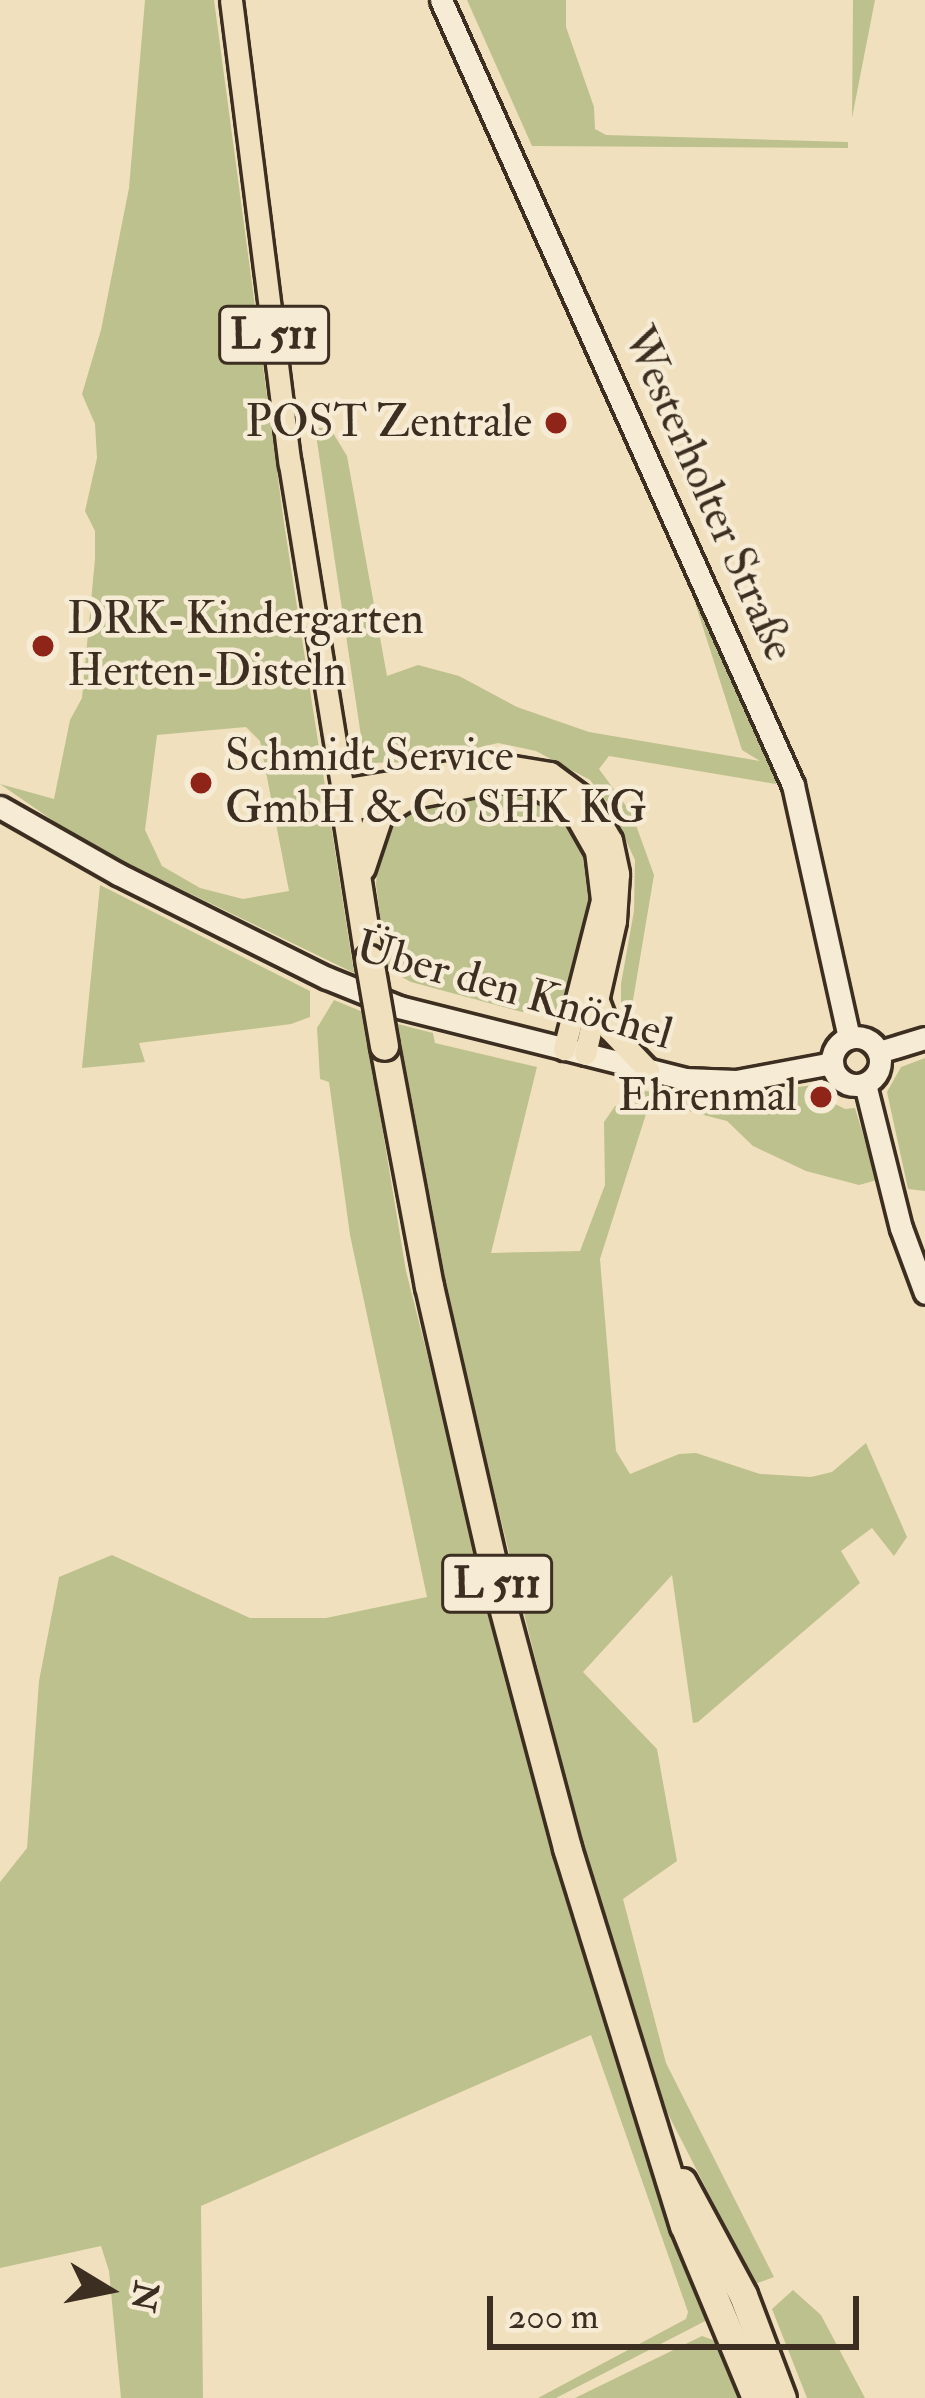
<!DOCTYPE html>
<html>
<head>
<meta charset="utf-8">
<style>
  body { margin:0 }
  #map { position:relative; width:925px; height:2398px; overflow:hidden; background:#f1e0bd; font-family:"IM FELL Double Pica",serif }
  div>[style] { position:absolute }
  .green>* { inset:0; background:#bdc18e }
  .roads { filter:drop-shadow(3px 0 #3c2e20) drop-shadow(-3px 0 #3c2e20) drop-shadow(0 3px #3c2e20) drop-shadow(0 -3px #3c2e20) }
  .secondary>* { height:21px; margin:-10.5px; padding:0 10.5px; transform-origin:10.5px; border-radius:10.5px; background:#f6ebd4 }
  .secondary>.ring { margin:-10.5px; padding:0; box-sizing:content-box; background:none; border:21px solid #f6ebd4; border-radius:50% }
  .primary>* { height:21px; margin:-10.5px; padding:0 10.5px; transform-origin:10.5px; border-radius:10.5px; background:#f1e0bd }
  .highway>* { height:27px; margin:-13.5px; padding:0 13.5px; transform-origin:13.5px; border-radius:13.5px; background:#f1e0bd }
  .bridges { filter:drop-shadow(3px 0 #3c2e20) drop-shadow(-3px 0 #3c2e20) drop-shadow(0 3px #3c2e20) drop-shadow(0 -3px #3c2e20) }
  .highway-bridge>* { height:27px; margin:-13.5px; padding:0 13.5px; transform-origin:13.5px; border-radius:13.5px; background:#f1e0bd }
  .dots>* { width:33px; height:33px; translate:-50% -50%; box-sizing:border-box; border:6px solid #f6ebd4; border-radius:50% }
  span { translate:-50% -50%; white-space:nowrap; text-align:center; line-height:1.15; -webkit-text-stroke:9px #f6ebd4; paint-order:stroke }
  .shield-label span { padding:3px 9px; background:#f6ebd4; border:3px solid; border-radius:9px; -webkit-text-stroke-width:0 }
  .shield-label { font-size:42px; color:#3c2e20; font-weight:700 }
  .poi-label { font-size:45px; color:#3c2e20 }
  .right { translate:-100% -50%; text-align:right }
  .left { translate:0 -50%; text-align:left }
  .street-label { font-size:45px; color:#3c2e20 }
  .north { position:absolute; left:48px; top:2230px; width:120px; height:120px; -webkit-text-stroke:9px #f6ebd4; paint-order:stroke; rotate:100deg; font-size:33px; font-weight:700; line-height:48px; text-align:center; color:#3c2e20 }
  .north::after { content:''; display:block; margin:auto; width:42px; height:54px; background:#3c2e20; clip-path:polygon(50% 0,100% 100%,50% 72%,0 100%) }
  .scale { position:absolute; left:487px; top:2296px; width:372px; height:54px; box-sizing:border-box; border:6px solid #3c2e20; border-top:0; padding-left:15px; font-size:36px; line-height:42px; white-space:nowrap; color:#3c2e20; -webkit-text-stroke:9px #f6ebd4; paint-order:stroke }
</style>
</head>
<body>
<div id="map">
  <div class="green">
    <div style="clip-path:polygon(evenodd,145px 0,214px 0,284px 523px,354px 973px,84px 842px,0 784px,54px 799px,70px 720px,82px 698px,95px 559px,95px 531px,85px 511px,97px 458px,95px 424px,82px 394px,101px 330px,129px 188px,145px 0,246px 727px,260px 741px,289px 891px,243px 899px,200px 888px,162px 866px,145px 830px,157px 735px,246px 727px)"></div>
    <div style="clip-path:polygon(467px 0,566px 0,566px 27px,594px 107px,595px 129px,606px 135px,848px 142px,848px 148px,532px 146px)"></div>
    <div style="clip-path:polygon(853px 0,875px 0,852px 118px)"></div>
    <div style="clip-path:polygon(315px 428px,330px 428px,347px 456px,387px 676px,418px 665px,459px 676px,517px 707px,589px 732px,760px 761px,742px 750px,693px 596px,697px 591px,774px 763px,776px 784px,609px 756px,599px 769px,632px 814px,654px 875px,631px 1012px,621px 1005px,621px 984px,634px 911px,635px 860px,610px 806px,590px 780px,536px 751px,498px 743px,417px 762px,365px 763px)"></div>
    <div style="clip-path:polygon(510px 794px,548px 804px,589px 849px,597px 893px,566px 1013px,522px 1012px,411px 982px,387px 969px,376px 885px,379px 846px,394px 824px,412px 807px)"></div>
    <div style="clip-path:polygon(100px 885px,310px 991px,310px 1017px,291px 1024px,139px 1043px,145px 1062px,82px 1068px)"></div>
    <div style="clip-path:polygon(334px 1000px,363px 1012px,406px 1271px,488px 1594px,711px 2318px,556px 2398px,538px 2398px,686px 2319px,688px 2312px,591px 2035px,201px 2206px,203px 2398px,121px 2398px,109px 2271px,101px 2246px,0 2268px,0 1882px,27px 1848px,39px 1681px,59px 1577px,112px 1555px,250px 1618px,326px 1618px,427px 1597px,350px 1235px,329px 1082px,320px 1079px,317px 1028px)"></div>
    <div style="clip-path:polygon(394px 1023px,433px 1033px,435px 1043px,537px 1067px,491px 1253px,580px 1251px,605px 1185px,604px 1122px,615px 1106px,634px 1109px,639px 1090px,653px 1092px,600px 1259px,616px 1451px,630px 1474px,679px 1454px,696px 1453px,760px 1474px,811px 1477px,832px 1472px,866px 1443px,907px 1537px,894px 1556px,872px 1528px,841px 1551px,860px 1583px,698px 1722px,693px 1723px,672px 1575px,583px 1672px,657px 1749px,677px 1861px,623px 1899px,666px 2063px,774px 2277px,755px 2284px,666px 2110px,571px 1804px,450px 1313px)"></div>
    <div style="clip-path:polygon(925px 1058px,925px 1191px,908px 1189px,887px 1092px,901px 1067px)"></div>
    <div style="clip-path:polygon(815px 1085px,817px 1095px,845px 1109px,855px 1108px,877px 1180px,859px 1185px,806px 1171px,753px 1146px,727px 1121px,661px 1104px,661px 1088px,716px 1096px)"></div>
    <div style="clip-path:polygon(793px 2290px,821px 2315px,865px 2398px,807px 2398px,772px 2309px)"></div>
    <div style="clip-path:polygon(702px 2336px,716px 2341px,738px 2398px,575px 2398px)"></div>
  </div>
  <div class="roads">
    <div class="secondary">
      <div style="left:441px;top:0;width:860px;rotate:65.85deg"></div>
      <div style="left:793px;top:785px;width:259px;rotate:77.5deg"></div>
      <div style="left:0;top:807px;width:136px;rotate:29.6deg"></div>
      <div style="left:118px;top:874px;width:233px;rotate:26.5deg"></div>
      <div style="left:327px;top:978px;width:78px;rotate:21.9deg"></div>
      <div style="left:399px;top:1007px;width:295px;rotate:14.1deg"></div>
      <div style="left:685px;top:1079px;width:51px;rotate:2.2deg"></div>
      <div style="left:736px;top:1081px;width:98px;rotate:-10.6deg"></div>
      <div class="ring" style="left:832px;top:1037px;width:27px;height:27px"></div>
      <div style="left:879px;top:1052px;width:48px;rotate:-16.9deg"></div>
      <div style="left:865px;top:1084px;width:148px;rotate:76deg"></div>
      <div style="left:901px;top:1228px;width:69px;rotate:69.7deg"></div>
    </div>
    <div class="primary">
      <div style="left:231px;top:0;width:468px;rotate:82.8deg"></div>
      <div style="left:290px;top:464px;width:351px;rotate:80.8deg"></div>
      <div style="left:346px;top:810px;width:154px;rotate:-10.9deg"></div>
      <div style="left:497px;top:781px;width:30px;rotate:2deg"></div>
      <div style="left:527px;top:782px;width:51px;rotate:29.6deg"></div>
      <div style="left:571px;top:807px;width:51px;rotate:60.4deg"></div>
      <div style="left:596px;top:851px;width:49px;rotate:83deg"></div>
      <div style="left:602px;top:900px;width:154px;rotate:104.3deg"></div>
      <div style="left:342px;top:790px;width:156px;rotate:-9.6deg"></div>
      <div style="left:496px;top:764px;width:55px;rotate:9.5deg"></div>
      <div style="left:550px;top:773px;width:47px;rotate:36.4deg"></div>
      <div style="left:588px;top:801px;width:45px;rotate:59.5deg"></div>
      <div style="left:611px;top:840px;width:35px;rotate:78deg"></div>
      <div style="left:618px;top:874px;width:47px;rotate:93.7deg"></div>
      <div style="left:615px;top:921px;width:136px;rotate:102.7deg"></div>
      <div style="left:598px;top:1001px;width:30px;rotate:69deg"></div>
      <div style="left:609px;top:1029px;width:57px;rotate:46.4deg"></div>
    </div>
    <div class="highway">
      <div style="left:346px;top:810px;width:151px;rotate:81.2deg"></div>
      <div style="left:361px;top:867px;width:57px;rotate:-71.6deg"></div>
      <div style="left:379px;top:813px;width:31px;rotate:-32deg"></div>
      <div style="left:384px;top:1046px;width:244px;rotate:79.4deg"></div>
      <div style="left:429px;top:1286px;width:314px;rotate:77.1deg"></div>
      <div style="left:499px;top:1592px;width:265px;rotate:75.1deg"></div>
      <div style="left:567px;top:1848px;width:395px;rotate:72.8deg"></div>
      <div style="left:684px;top:2225px;width:187px;rotate:67.4deg"></div>
      <div style="left:682px;top:2182px;width:128px;rotate:61.6deg"></div>
      <div style="left:743px;top:2295px;width:110px;rotate:69.3deg"></div>
    </div>
  </div>
  <div class="bridges">
    <div class="highway-bridge">
      <div style="left:369px;top:959px;width:88px;rotate:80.2deg"></div>
    </div>
  </div>
  <div class="dots">
    <div style="left:556px;top:423px;background:#8f2418"></div>
    <div style="left:43px;top:646px;background:#8f2418"></div>
    <div style="left:201px;top:783px;background:#8f2418"></div>
    <div style="left:821px;top:1097px;background:#8f2418"></div>
  </div>
  <div class="shield-label">
    <span style="left:274px;top:335px">L 511</span>
    <span style="left:497px;top:1584px">L 511</span>
  </div>
  <div class="poi-label">
    <span class="right" style="left:532px;top:423px">POST Zentrale</span>
    <span class="left" style="left:67px;top:646px">DRK-Kindergarten<br>Herten-Disteln</span>
    <span class="left" style="left:225px;top:783px">Schmidt Service<br>GmbH &amp; Co SHK KG</span>
    <span class="right" style="left:797px;top:1097px">Ehrenmal</span>
  </div>
  <div class="street-label">
    <span style="left:708px;top:494px;rotate:66deg">Westerholter Straße</span>
    <span style="left:514px;top:991px;rotate:16deg">Über den Knöchel</span>
  </div>
  <div class="north">N</div>
  <div class="scale">200 m</div>
</div>
</body>
</html>
